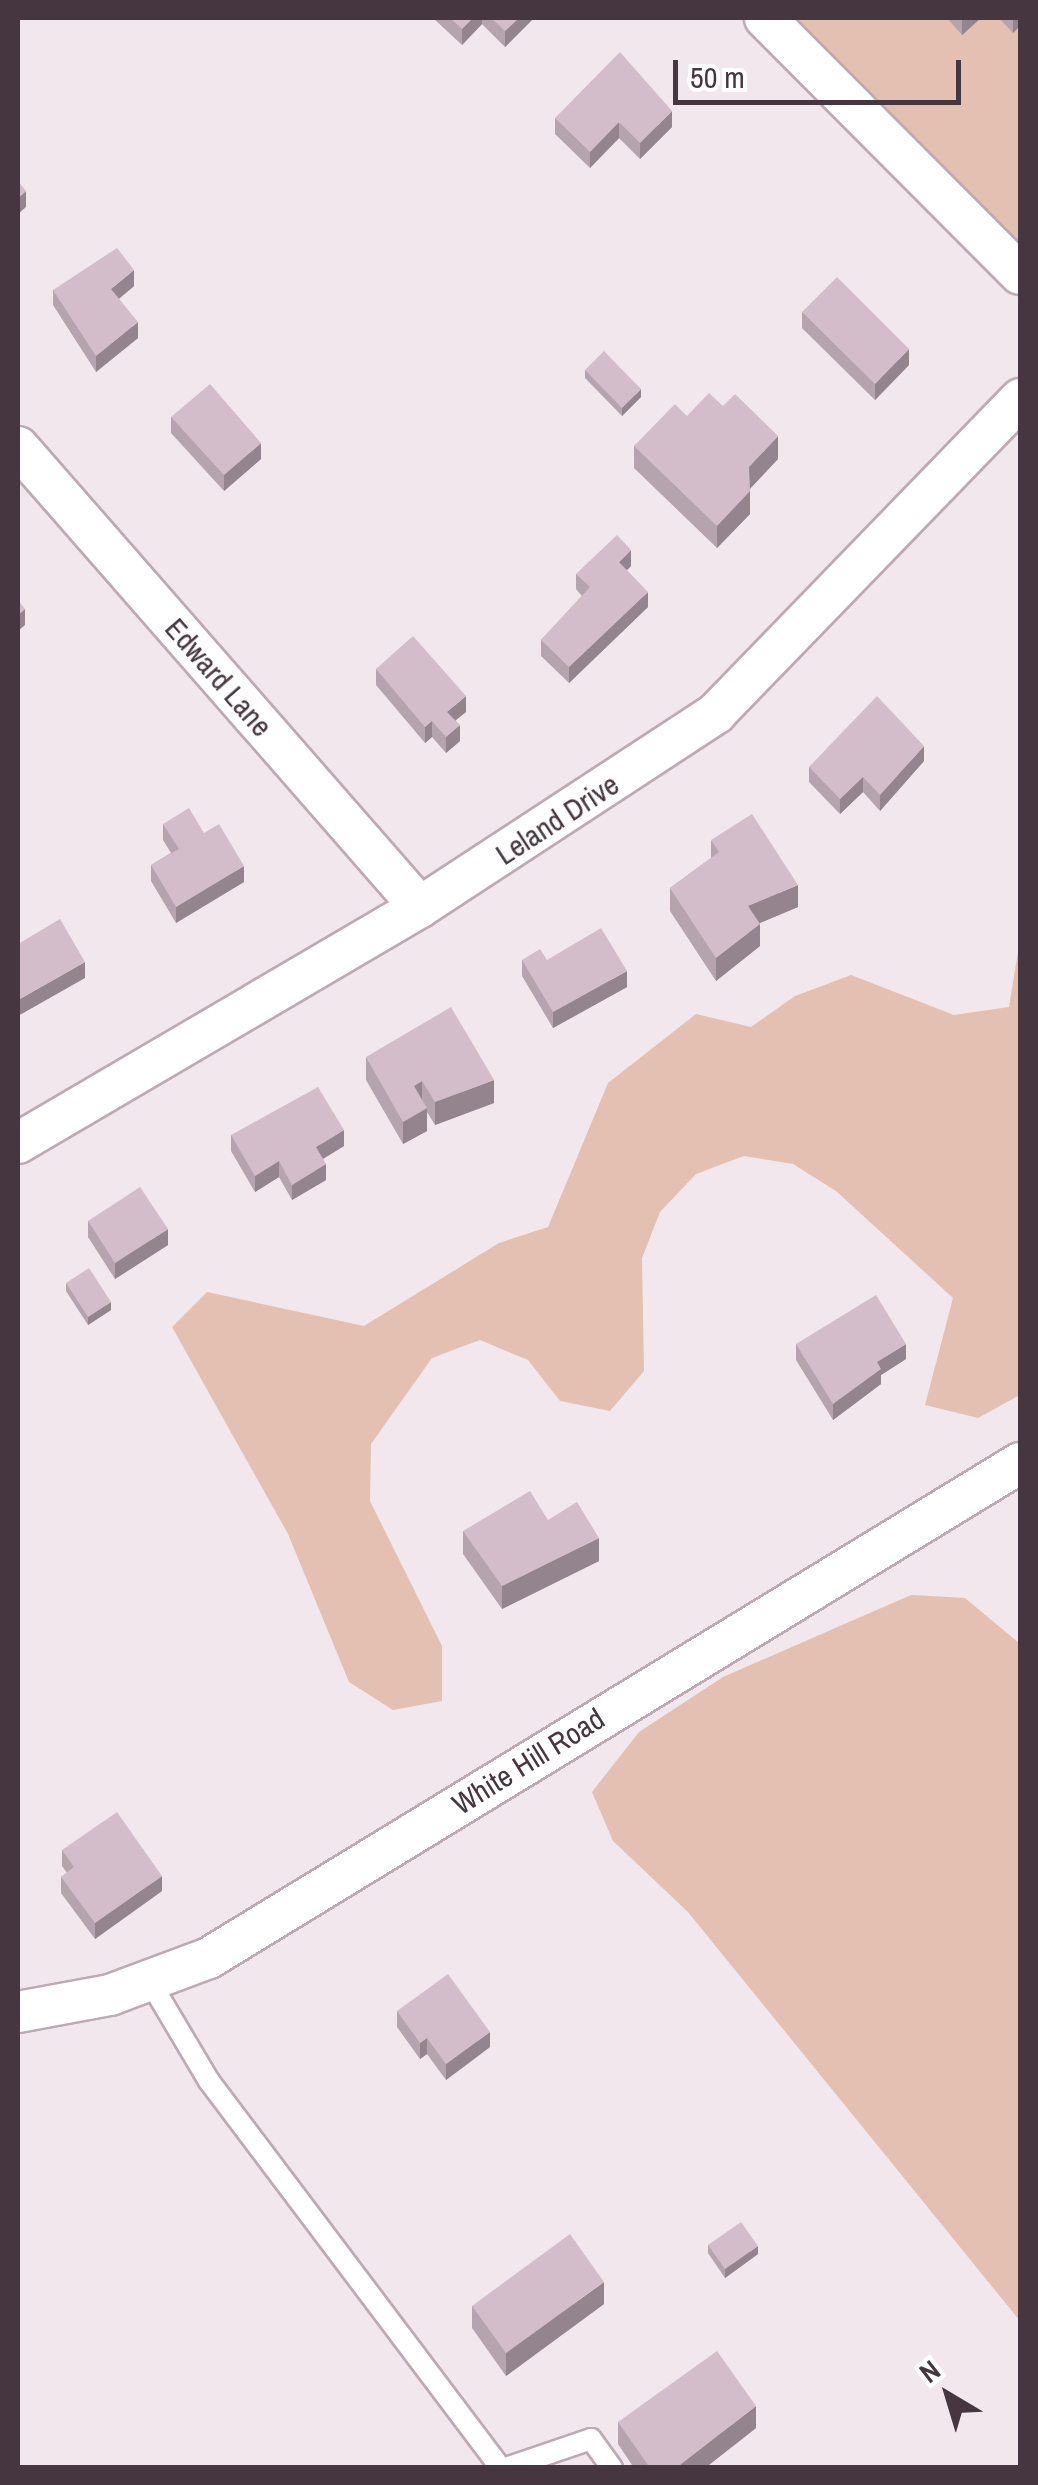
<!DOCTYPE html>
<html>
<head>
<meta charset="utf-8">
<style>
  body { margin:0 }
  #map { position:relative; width:1038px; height:2485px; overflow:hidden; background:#f2e7ec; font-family:"Archivo Narrow",sans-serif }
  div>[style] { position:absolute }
  .green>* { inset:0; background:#e4c0b2 }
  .roads { filter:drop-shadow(2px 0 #bdaab4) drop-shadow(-2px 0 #bdaab4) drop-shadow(0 2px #bdaab4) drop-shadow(0 -2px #bdaab4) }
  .service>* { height:20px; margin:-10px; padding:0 10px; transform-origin:10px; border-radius:10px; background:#fff }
  .minor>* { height:40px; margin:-20px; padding:0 20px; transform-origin:20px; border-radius:20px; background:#fff }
  .wall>* { inset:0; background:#b5a3ae }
  .shaded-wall>* { inset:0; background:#94848d }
  .building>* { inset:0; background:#d3bdca }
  span { translate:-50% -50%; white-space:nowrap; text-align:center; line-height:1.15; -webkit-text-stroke:8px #fff; paint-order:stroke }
  .street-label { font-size:30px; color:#45363f }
  .frame { position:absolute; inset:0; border:20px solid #45363f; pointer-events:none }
  .north { position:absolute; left:898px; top:2345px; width:100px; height:100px; -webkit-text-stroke:8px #fff; paint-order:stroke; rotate:322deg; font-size:28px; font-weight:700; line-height:40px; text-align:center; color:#45363f }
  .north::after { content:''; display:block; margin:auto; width:35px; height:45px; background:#45363f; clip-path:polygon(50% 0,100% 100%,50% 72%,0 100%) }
  .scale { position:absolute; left:673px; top:60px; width:288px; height:45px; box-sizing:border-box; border:5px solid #45363f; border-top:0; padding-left:12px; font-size:30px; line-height:35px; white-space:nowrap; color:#45363f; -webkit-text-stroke:8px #fff; paint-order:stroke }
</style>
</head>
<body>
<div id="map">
  <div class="green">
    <div style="clip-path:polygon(777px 18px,1020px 18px,1020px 250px)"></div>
    <div style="clip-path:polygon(1020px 939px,1020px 1395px,978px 1418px,925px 1405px,953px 1298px,836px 1191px,793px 1164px,744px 1156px,696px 1174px,660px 1212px,642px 1258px,644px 1371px,610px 1411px,560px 1401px,528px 1360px,480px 1340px,432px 1358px,371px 1444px,370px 1501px,442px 1646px,442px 1701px,393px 1710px,349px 1682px,288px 1534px,172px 1327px,207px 1292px,364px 1326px,499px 1243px,548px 1227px,608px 1083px,696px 1014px,751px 1027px,795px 996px,851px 975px,954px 1015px,1009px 1007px)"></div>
    <div style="clip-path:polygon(911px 1595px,965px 1598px,1020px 1644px,1020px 2321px,688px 1912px,613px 1841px,592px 1792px,639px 1732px,723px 1677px)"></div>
  </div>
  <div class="roads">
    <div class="service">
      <div style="left:149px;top:1980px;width:117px;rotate:59.3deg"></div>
      <div style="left:209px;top:2081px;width:485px;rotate:53deg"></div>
      <div style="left:506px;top:2468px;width:90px;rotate:-18.8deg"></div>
      <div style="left:591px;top:2439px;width:36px;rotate:54deg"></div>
    </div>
    <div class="minor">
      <div style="left:765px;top:18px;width:361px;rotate:45.1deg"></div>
      <div style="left:18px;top:447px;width:611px;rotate:48.85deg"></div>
      <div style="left:18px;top:1143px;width:466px;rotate:-30.4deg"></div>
      <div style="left:420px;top:907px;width:354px;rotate:-33.2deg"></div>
      <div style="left:716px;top:713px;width:437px;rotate:-45.9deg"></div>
      <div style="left:18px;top:2012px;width:94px;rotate:-10.5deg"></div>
      <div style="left:110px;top:1995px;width:106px;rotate:-20.5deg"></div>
      <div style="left:209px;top:1958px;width:950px;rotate:-31.4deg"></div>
    </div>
  </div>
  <div class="wall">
    <div style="clip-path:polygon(433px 18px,534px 18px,505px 47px,482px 24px,462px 45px)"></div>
    <div style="clip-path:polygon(947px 18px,981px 18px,962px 35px)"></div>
    <div style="clip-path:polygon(999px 18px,1020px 18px,1020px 26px,1013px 33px)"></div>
    <div style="clip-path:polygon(555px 118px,672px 127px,640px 159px,619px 138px,590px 168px,555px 134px)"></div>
    <div style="clip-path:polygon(134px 286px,119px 299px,138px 338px,96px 372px,53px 305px,53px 290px)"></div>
    <div style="clip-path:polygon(802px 312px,909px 365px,875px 400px,802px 328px)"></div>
    <div style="clip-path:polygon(585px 370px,641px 397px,622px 416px,585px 378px)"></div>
    <div style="clip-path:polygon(687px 416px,778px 459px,750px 488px,750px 514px,717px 548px,634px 468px,634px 446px)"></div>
    <div style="clip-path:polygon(171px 417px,261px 459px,224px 491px,171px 433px)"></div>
    <div style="clip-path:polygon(631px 566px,627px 570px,648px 607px,569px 683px,541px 656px,541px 640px,582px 596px,576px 589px,576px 574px)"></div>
    <div style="clip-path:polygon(376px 669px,466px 712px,456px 720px,460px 741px,446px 753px,432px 737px,425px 743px,376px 685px)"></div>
    <div style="clip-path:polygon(924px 761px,880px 811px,863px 792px,840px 814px,809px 782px,809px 767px)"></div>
    <div style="clip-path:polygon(163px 824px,204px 833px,244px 882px,176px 923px,151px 881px,151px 865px,171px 853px,163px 840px)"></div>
    <div style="clip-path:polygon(711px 840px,798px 907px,760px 923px,760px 946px,716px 981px,670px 911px,670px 888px,711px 858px)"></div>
    <div style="clip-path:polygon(522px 960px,547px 960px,627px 987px,553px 1028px,522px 976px)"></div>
    <div style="clip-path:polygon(366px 1057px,494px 1103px,435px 1125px,427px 1112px,427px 1131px,403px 1144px,366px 1080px)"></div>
    <div style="clip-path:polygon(231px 1135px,344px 1146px,323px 1159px,326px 1180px,292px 1200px,279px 1177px,255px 1192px,231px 1151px)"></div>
    <div style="clip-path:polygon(88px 1221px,168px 1245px,115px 1279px,88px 1237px)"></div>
    <div style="clip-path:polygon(66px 1283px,111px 1310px,88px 1325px,66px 1291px)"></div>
    <div style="clip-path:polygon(796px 1344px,906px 1359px,881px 1375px,881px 1384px,833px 1420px,796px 1360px)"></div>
    <div style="clip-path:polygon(548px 1520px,599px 1561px,502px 1609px,463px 1554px,463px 1531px)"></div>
    <div style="clip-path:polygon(62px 1850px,162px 1891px,95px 1939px,61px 1893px,61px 1877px,67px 1873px,62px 1866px)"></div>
    <div style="clip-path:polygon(397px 2011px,490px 2047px,446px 2080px,427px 2054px,420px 2059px,397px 2027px)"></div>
    <div style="clip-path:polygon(708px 2245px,758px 2254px,725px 2278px,708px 2253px)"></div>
    <div style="clip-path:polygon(604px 2304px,506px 2376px,472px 2328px,472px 2306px)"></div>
    <div style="clip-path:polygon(618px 2422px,756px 2428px,705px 2468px,634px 2468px,618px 2444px)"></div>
  </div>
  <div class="shaded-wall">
    <div style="clip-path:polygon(473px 18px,482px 18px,482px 24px,462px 45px,462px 29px)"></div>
    <div style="clip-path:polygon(519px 18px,534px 18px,505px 47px,505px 31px)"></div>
    <div style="clip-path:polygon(962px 18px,981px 18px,962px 35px)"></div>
    <div style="clip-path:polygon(1013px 18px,1020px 18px,1020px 26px,1013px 33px)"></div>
    <div style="clip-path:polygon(672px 111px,672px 127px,640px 159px,640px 143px)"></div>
    <div style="clip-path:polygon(619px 122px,619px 138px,590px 168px,590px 152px)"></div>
    <div style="clip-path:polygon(26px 191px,26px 207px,18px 214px,18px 198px)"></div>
    <div style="clip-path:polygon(134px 270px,134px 286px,111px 305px,111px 289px)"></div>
    <div style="clip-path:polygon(138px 322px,138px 338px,96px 372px,96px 356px)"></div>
    <div style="clip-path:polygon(909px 349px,909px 365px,875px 400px,875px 384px)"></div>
    <div style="clip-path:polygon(641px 389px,641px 397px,622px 416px,622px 408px)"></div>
    <div style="clip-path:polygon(778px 436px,778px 459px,749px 490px,749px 467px)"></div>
    <div style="clip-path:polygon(261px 443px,261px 459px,224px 491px,224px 475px)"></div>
    <div style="clip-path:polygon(750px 491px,750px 514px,717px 548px,717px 526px)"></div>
    <div style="clip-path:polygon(631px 550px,631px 566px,619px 578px,619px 562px)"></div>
    <div style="clip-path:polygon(648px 592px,648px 607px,569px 683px,569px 667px)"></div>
    <div style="clip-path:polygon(25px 609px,25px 625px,18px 631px,18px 615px)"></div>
    <div style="clip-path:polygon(466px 696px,466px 712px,447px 727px,447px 712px)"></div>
    <div style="clip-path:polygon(432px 721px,432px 737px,425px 743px,425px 727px)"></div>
    <div style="clip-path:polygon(460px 725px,460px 741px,446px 753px,446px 737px)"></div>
    <div style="clip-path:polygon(924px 746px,924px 761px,880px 811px,880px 795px)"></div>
    <div style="clip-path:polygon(863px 777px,863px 792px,840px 814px,840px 799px)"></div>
    <div style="clip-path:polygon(244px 866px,244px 882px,176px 923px,176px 907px)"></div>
    <div style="clip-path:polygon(798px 885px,798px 907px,748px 928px,748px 906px)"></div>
    <div style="clip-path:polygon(760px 924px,760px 946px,716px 981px,716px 958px)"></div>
    <div style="clip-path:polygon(85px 962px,85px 978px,18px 1016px,18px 1000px)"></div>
    <div style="clip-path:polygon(627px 971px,627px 987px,553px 1028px,553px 1012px)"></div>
    <div style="clip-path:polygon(494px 1080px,494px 1103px,435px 1125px,435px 1102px)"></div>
    <div style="clip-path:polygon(422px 1081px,422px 1104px,414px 1086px)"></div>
    <div style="clip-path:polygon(427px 1108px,427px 1131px,403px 1144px,403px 1122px)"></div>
    <div style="clip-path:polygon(344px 1130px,344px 1146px,316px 1163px,316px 1147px)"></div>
    <div style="clip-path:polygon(279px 1161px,279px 1177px,255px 1192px,255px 1176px)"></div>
    <div style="clip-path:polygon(326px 1164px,326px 1180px,292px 1200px,292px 1185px)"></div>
    <div style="clip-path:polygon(168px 1229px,168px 1245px,115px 1279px,115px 1263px)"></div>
    <div style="clip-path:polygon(111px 1302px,111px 1310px,88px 1325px,88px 1317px)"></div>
    <div style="clip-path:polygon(906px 1344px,906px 1359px,881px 1375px,881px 1384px,833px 1420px,833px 1404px,877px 1362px)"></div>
    <div style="clip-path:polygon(599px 1538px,599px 1561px,502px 1609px,502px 1586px)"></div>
    <div style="clip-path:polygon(162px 1876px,162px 1891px,95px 1939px,95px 1923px)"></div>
    <div style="clip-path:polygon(490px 2032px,490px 2047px,446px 2080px,446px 2064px)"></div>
    <div style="clip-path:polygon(427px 2038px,427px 2054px,420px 2059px,420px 2043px)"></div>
    <div style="clip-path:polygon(758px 2246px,758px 2254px,725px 2278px,725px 2269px)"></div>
    <div style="clip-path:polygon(604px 2282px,604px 2304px,506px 2376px,506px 2353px)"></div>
    <div style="clip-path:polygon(756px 2406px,756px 2428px,705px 2468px,676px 2468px)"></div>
  </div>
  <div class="building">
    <div style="clip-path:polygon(450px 18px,473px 18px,462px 29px)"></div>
    <div style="clip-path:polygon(491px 18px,519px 18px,505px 31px)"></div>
    <div style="clip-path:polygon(620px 52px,672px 111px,640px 143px,619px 122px,590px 152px,555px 118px)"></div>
    <div style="clip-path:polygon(18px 181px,26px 191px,18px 198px)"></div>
    <div style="clip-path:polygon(117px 248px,134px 270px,111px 289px,138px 322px,96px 356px,53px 290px)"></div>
    <div style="clip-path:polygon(837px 277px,909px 349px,875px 384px,802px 312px)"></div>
    <div style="clip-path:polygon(604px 351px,641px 389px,622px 408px,585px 370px)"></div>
    <div style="clip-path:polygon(210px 384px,261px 443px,224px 475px,171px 417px)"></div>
    <div style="clip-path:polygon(709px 393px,723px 406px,735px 394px,778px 436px,749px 467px,750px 491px,717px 526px,634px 446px,675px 404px,687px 416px)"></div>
    <div style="clip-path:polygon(617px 535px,631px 550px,619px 562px,648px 592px,569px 667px,541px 640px,590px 587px,576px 574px)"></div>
    <div style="clip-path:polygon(18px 600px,25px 609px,18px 615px)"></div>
    <div style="clip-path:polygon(413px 636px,466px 696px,447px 712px,460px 725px,446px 737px,432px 721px,425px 727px,376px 669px)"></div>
    <div style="clip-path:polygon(877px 696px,924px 746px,880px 795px,863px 777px,840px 799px,809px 767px)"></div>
    <div style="clip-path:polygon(189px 808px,204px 833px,219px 824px,244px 866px,176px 907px,151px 865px,179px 849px,163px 824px)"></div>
    <div style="clip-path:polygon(752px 814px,798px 885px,748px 906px,760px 924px,716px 958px,670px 888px,719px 852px,711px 840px)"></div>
    <div style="clip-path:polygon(60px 919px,85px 962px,18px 1000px,18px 944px)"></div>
    <div style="clip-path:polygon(601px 928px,627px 971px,553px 1012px,522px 960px,540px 949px,547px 960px)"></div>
    <div style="clip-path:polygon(451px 1007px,494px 1080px,435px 1102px,422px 1081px,414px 1086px,427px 1108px,403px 1122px,366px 1057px)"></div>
    <div style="clip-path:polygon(318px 1087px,344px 1130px,316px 1147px,326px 1164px,292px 1185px,279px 1161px,255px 1176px,231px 1135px)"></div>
    <div style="clip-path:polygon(140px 1187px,168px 1229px,115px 1263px,88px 1221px)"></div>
    <div style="clip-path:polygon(89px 1268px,111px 1302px,88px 1317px,66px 1283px)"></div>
    <div style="clip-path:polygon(876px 1295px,906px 1344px,877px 1362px,881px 1369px,833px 1404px,796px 1344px)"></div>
    <div style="clip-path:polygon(530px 1491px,548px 1520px,577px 1502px,599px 1538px,502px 1586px,463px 1531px)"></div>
    <div style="clip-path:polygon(117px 1812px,162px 1876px,95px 1923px,61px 1877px,74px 1867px,62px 1850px)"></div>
    <div style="clip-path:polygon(448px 1974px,490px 2032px,446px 2064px,427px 2038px,420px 2043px,397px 2011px)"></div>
    <div style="clip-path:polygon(741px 2222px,758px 2246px,725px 2269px,708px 2245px)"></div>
    <div style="clip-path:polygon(570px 2234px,604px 2282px,506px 2353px,472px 2306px)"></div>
    <div style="clip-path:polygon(717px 2351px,756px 2406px,676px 2468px,650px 2468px,618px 2422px)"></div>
  </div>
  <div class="street-label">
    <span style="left:219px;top:677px;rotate:49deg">Edward Lane</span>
    <span style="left:557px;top:819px;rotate:-33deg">Leland Drive</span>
    <span style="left:528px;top:1761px;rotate:-32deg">White Hill Road</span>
  </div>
  <div class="frame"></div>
  <div class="north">N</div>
  <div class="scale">50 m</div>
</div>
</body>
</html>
